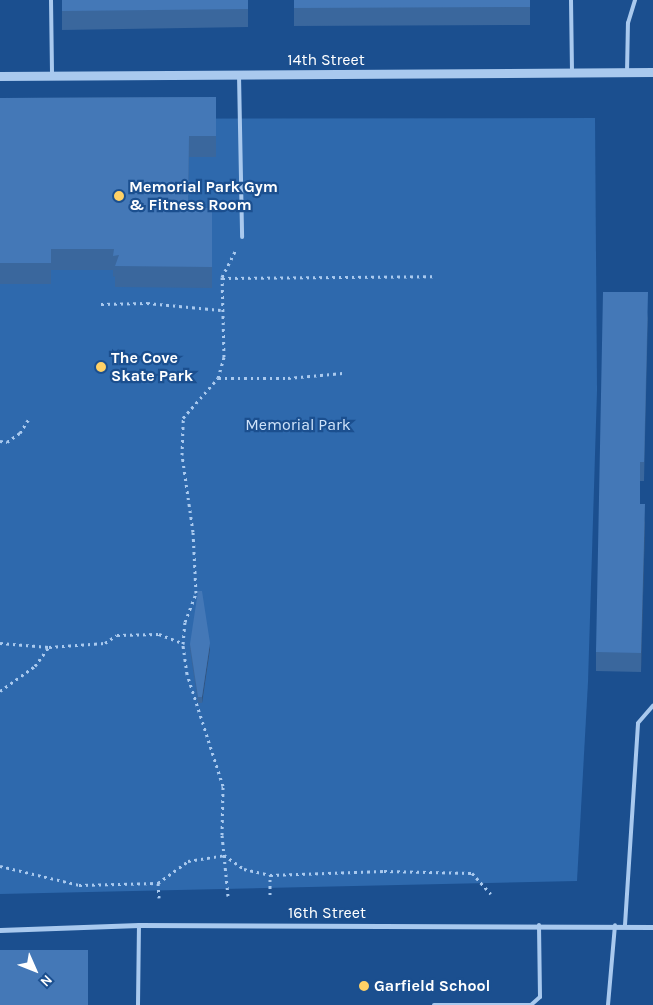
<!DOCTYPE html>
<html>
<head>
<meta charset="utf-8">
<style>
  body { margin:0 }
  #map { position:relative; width:653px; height:1005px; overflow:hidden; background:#1b4f8f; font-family:Karla,sans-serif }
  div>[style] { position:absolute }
  .green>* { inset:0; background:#2e69ad }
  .path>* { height:3px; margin-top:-1.5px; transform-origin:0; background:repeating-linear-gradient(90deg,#a9c9ee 0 2.5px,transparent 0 6.5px) }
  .service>* { height:4px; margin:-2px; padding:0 2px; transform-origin:2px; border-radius:2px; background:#a9c9ee }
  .minor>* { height:5px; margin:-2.5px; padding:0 2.5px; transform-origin:2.5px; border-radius:2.5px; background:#a9c9ee }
  .tertiary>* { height:9px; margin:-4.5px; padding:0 4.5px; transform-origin:4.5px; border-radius:4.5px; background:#a9c9ee }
  .wall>* { inset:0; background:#3a679d }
  .shaded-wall>* { inset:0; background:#305480 }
  .building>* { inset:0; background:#4478b7 }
  .dots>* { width:14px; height:14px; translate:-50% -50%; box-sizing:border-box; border:2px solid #1b4f8f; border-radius:50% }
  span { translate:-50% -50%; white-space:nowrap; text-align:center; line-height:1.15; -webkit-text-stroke:4.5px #1b4f8f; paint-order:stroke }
  .street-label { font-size:16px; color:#fff }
  .poi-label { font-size:16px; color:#fff; font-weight:700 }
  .left { translate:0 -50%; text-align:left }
  .park-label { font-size:16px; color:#cfe3fa }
  .north { position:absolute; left:10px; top:945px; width:50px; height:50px; -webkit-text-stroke:4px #1b4f8f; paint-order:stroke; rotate:134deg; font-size:14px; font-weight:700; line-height:20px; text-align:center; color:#fff }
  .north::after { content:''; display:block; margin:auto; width:18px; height:22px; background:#fff; clip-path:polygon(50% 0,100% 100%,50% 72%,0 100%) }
</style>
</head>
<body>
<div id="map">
  <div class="green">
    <div style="clip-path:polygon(595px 118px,597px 390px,588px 682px,577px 881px,0 894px,0 119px)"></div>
  </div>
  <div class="path">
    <div style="left:222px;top:278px;width:211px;rotate:-0.5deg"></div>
    <div style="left:101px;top:304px;width:46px;rotate:-1.2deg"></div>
    <div style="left:147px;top:303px;width:74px;rotate:5.4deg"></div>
    <div style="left:218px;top:378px;width:70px"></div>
    <div style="left:288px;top:378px;width:55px;rotate:-5.2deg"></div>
    <div style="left:0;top:441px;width:7px;rotate:8deg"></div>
    <div style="left:7px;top:442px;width:16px;rotate:-35deg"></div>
    <div style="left:20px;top:433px;width:19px;rotate:-58deg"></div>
    <div style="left:0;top:643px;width:49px;rotate:4.7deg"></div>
    <div style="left:0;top:691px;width:43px;rotate:-35.5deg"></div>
    <div style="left:35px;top:666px;width:24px;rotate:-54deg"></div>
    <div style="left:49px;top:647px;width:56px;rotate:-4.1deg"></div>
    <div style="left:105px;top:643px;width:14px;rotate:-34deg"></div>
    <div style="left:117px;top:635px;width:42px;rotate:-1.4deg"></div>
    <div style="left:159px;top:634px;width:26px;rotate:21deg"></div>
    <div style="left:0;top:866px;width:81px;rotate:13.5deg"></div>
    <div style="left:79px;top:885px;width:79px;rotate:-1.5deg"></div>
    <div style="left:158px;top:883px;width:37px;rotate:-36deg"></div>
    <div style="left:188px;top:861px;width:36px;rotate:-9deg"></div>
    <div style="left:224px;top:855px;width:24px;rotate:35deg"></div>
    <div style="left:244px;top:869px;width:27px;rotate:13deg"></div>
    <div style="left:270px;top:875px;width:114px;rotate:-2deg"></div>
    <div style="left:384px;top:871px;width:88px;rotate:1.3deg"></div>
    <div style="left:472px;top:873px;width:28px;rotate:48deg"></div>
    <div style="left:158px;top:883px;width:15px;rotate:86deg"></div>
    <div style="left:270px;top:895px;width:20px;rotate:-90deg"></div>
    <div style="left:228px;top:896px;width:61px;rotate:-95.6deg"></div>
    <div style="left:222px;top:835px;width:49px;rotate:-88.8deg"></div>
    <div style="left:223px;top:786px;width:118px;rotate:-107.8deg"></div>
    <div style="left:187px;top:674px;width:30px;rotate:-98deg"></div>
    <div style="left:183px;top:644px;width:22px;rotate:-85deg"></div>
    <div style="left:185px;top:622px;width:31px;rotate:-69deg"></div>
    <div style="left:196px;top:593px;width:61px;rotate:-92.8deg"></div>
    <div style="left:193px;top:532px;width:78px;rotate:-98.1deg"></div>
    <div style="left:182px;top:455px;width:37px;rotate:-88deg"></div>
    <div style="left:183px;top:418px;width:53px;rotate:-48.8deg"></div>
    <div style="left:218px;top:378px;width:22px;rotate:-74deg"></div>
    <div style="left:224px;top:357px;width:80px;rotate:-91.4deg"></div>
    <div style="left:222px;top:277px;width:31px;rotate:-63deg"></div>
  </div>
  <div class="service">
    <div style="left:51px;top:0;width:76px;rotate:89.2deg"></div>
    <div style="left:571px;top:0;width:71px;rotate:89.2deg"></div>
    <div style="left:627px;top:73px;width:50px;rotate:-88.9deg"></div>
    <div style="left:628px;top:23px;width:24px;rotate:-73deg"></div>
    <div style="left:239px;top:75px;width:162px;rotate:88.9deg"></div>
    <div style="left:625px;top:925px;width:202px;rotate:-86.3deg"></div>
    <div style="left:638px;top:723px;width:23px;rotate:-49deg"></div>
    <div style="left:138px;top:1005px;width:80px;rotate:-89.3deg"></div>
    <div style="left:434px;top:1005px;width:97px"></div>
    <div style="left:531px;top:1005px;width:12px;rotate:-42deg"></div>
    <div style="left:540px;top:997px;width:72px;rotate:-90.8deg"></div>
    <div style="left:608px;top:1005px;width:80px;rotate:-85deg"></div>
  </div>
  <div class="minor">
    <div style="left:0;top:930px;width:139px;rotate:-2.1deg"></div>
    <div style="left:139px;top:925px;width:514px;rotate:0.22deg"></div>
  </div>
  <div class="tertiary">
    <div style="left:0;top:76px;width:653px;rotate:-0.35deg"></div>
  </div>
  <div class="wall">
    <div style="clip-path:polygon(62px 0,248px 0,248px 27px,62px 30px)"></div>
    <div style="clip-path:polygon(294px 0,530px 0,530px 25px,294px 26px)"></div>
    <div style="clip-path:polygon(216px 97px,216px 157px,189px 157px,188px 208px,212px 208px,212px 288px,115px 287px,115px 276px,113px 277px,113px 270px,51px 270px,51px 284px,0 284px,0 98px)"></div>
    <div style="clip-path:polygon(648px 312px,644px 481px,640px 481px,640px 504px,645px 523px,641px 672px,596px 671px,596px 652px)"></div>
    <div style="clip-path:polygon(190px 644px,210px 649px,202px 703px,198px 703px,190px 650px)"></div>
  </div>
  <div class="shaded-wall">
    <div style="clip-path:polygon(645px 504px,645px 523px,641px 672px,641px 653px)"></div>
    <div style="clip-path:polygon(210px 643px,210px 649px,202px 703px,202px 697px)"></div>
  </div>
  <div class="building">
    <div style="clip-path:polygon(62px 0,248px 0,248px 9px,62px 11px)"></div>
    <div style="clip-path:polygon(294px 0,530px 0,530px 7px,294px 8px)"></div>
    <div style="clip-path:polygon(216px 97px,216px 136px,189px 136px,188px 208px,212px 208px,212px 267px,115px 266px,119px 255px,113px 256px,114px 249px,51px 249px,51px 263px,0 263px,0 98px)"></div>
    <div style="clip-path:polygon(603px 292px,648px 292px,644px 462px,640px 462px,640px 504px,645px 504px,641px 653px,596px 652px)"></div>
    <div style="clip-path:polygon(198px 591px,202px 591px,210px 643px,202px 697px,198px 697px,190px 644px)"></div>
    <div style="clip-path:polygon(0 950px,88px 950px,88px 1005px,0 1005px)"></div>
  </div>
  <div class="dots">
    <div style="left:119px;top:196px;background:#ffd166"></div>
    <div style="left:101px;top:367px;background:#ffd166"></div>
    <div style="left:364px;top:986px;background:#ffd166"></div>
  </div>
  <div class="street-label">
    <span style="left:326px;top:60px">14th Street</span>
    <span style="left:327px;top:913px">16th Street</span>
  </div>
  <div class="poi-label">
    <span class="left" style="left:129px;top:196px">Memorial Park Gym<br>&amp; Fitness Room</span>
    <span class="left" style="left:111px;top:367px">The Cove<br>Skate Park</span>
    <span class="left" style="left:374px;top:986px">Garfield School</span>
  </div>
  <div class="park-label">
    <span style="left:298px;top:425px">Memorial Park</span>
  </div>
  <div class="north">N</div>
</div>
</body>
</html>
